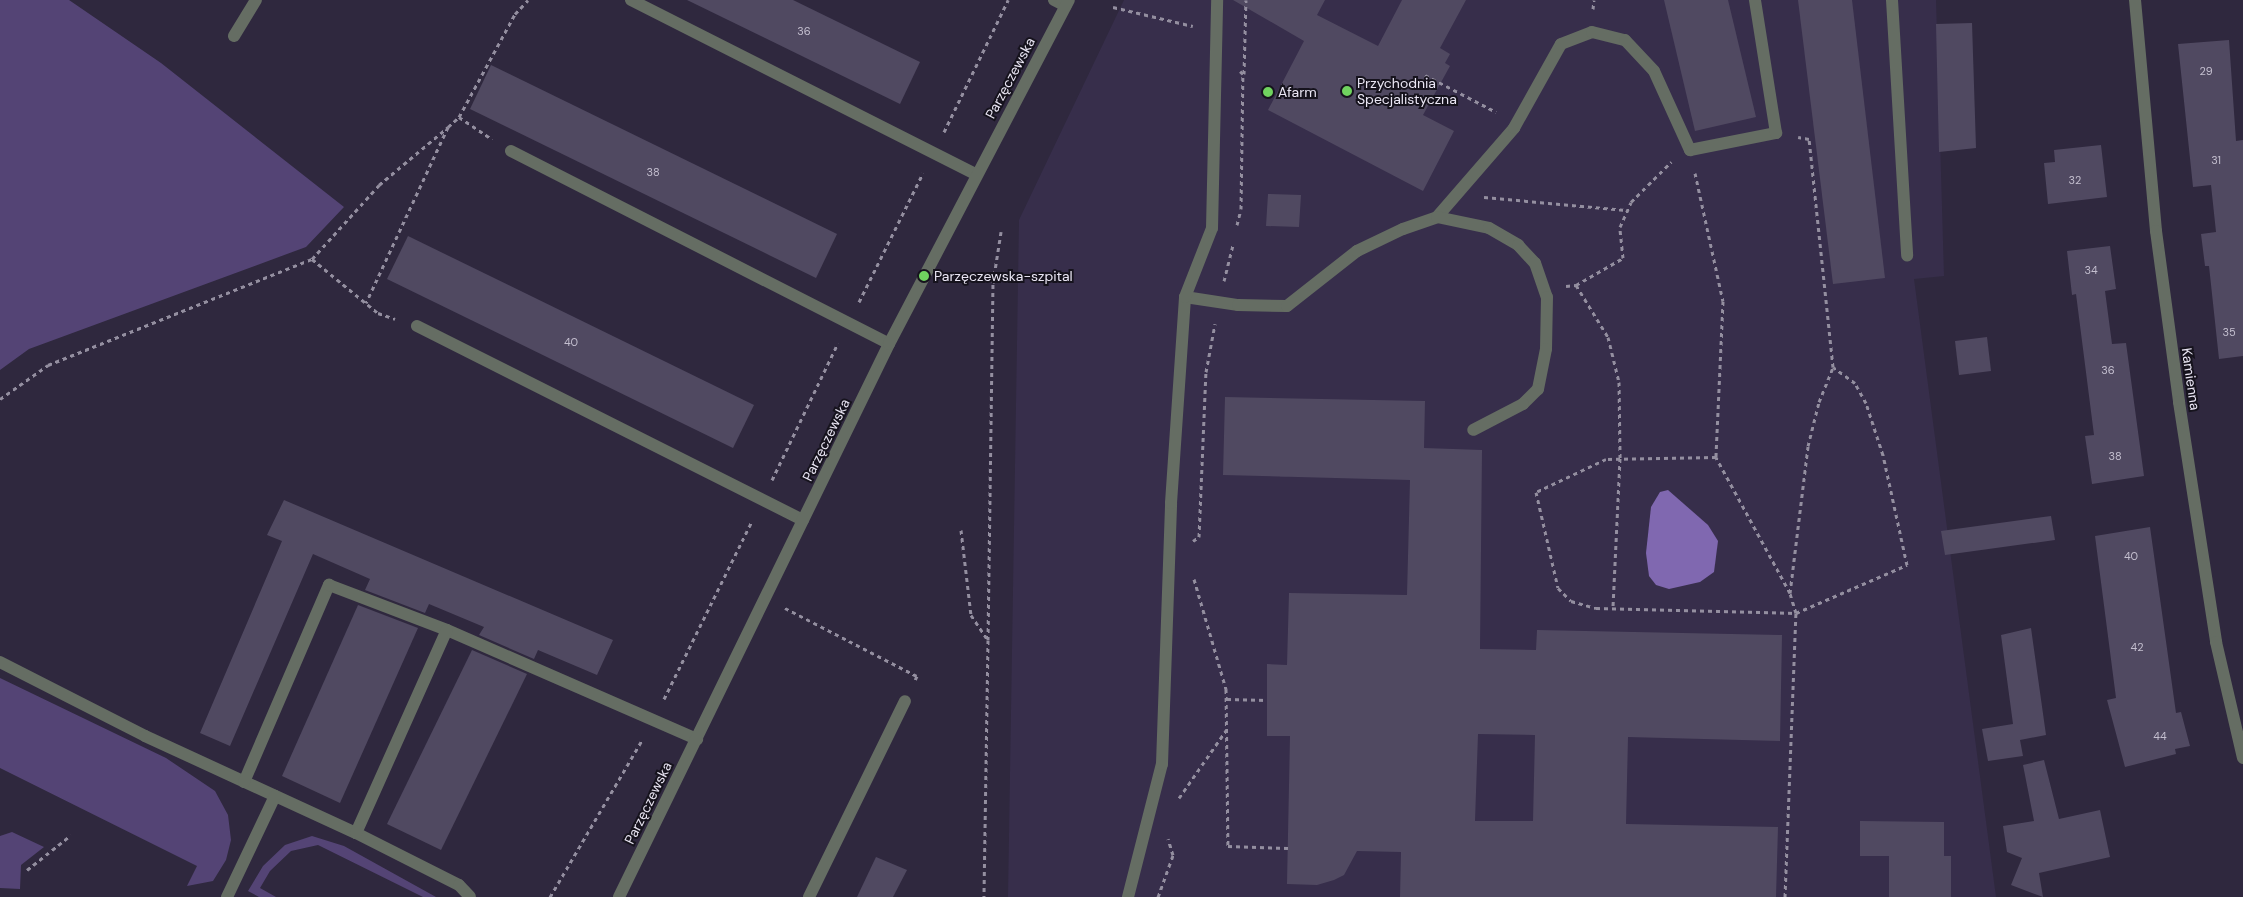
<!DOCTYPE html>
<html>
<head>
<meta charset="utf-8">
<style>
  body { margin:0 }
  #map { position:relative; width:2243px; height:897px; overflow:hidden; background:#2f283e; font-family:"DM Sans",sans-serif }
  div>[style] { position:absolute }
  .built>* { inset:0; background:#372e4b }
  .green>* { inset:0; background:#544475 }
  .water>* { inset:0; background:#8068b0 }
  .building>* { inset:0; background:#504961 }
  .path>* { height:3px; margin-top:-1.5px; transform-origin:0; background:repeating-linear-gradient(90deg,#948fa0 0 4px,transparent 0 8px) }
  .minor>* { height:12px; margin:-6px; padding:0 6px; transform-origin:6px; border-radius:6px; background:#656d63 }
  .dots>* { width:14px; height:14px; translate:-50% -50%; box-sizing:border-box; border:2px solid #16131d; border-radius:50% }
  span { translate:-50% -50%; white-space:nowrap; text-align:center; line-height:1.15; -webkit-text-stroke:4px #16131d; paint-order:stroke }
  .number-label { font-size:11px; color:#c4bfcf }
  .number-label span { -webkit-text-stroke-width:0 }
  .street-label { font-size:14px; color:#eae6f4 }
  .poi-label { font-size:14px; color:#eae6f4 }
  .left { translate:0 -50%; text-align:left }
</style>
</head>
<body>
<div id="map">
  <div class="built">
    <div style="clip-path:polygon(1124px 0,1936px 0,1944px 276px,1914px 279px,1996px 897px,1008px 897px,1019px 220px)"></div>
  </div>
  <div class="green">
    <div style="clip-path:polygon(0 0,69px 0,161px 63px,344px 207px,306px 247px,29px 349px,0 370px)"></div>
    <div style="clip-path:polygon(0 678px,166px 758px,215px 791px,228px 815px,231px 840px,226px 860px,213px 881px,187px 886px,197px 866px,0 768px)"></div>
    <div style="clip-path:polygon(12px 832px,44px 847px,21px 865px,20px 889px,0 888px,0 836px)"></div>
    <div style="clip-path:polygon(312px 836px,344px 846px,436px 897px,423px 897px,318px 845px,291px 851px,270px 871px,260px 888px,276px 897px,259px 897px,248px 891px,263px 866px,285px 845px)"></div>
  </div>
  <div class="water">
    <div style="clip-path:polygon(1668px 490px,1708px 525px,1718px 541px,1714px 572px,1700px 582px,1669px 589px,1656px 585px,1649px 576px,1646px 553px,1651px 507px,1660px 492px)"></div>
  </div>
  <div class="building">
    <div style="clip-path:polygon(687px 0,793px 0,920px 62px,900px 104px)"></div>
    <div style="clip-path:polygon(1233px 0,1325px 0,1317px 15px,1378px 46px,1402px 0,1466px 0,1440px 48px,1450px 54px,1445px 63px,1450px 66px,1423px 115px,1454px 131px,1423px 191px,1268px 110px,1304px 41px)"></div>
    <div style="clip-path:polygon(1664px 0,1728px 0,1756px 117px,1695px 131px)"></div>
    <div style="clip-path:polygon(1798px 0,1852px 0,1885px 278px,1833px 284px)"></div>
    <div style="clip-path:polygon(1972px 23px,1976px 148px,1939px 152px,1936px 24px)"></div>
    <div style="clip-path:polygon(2229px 40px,2236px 141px,2243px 140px,2243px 356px,2219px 359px,2209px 266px,2205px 266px,2201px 234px,2216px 232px,2211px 185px,2193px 187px,2178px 44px)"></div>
    <div style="clip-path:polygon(491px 65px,837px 234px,816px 278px,470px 109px)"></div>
    <div style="clip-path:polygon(2101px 145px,2107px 197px,2048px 204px,2044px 163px,2055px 162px,2054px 150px)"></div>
    <div style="clip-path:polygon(1268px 194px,1301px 195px,1299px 227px,1266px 226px)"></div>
    <div style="clip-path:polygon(408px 236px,754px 405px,733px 448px,387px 279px)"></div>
    <div style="clip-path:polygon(2110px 246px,2116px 289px,2105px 291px,2112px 344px,2126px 343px,2144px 476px,2092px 484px,2085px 436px,2094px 435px,2076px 294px,2072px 295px,2067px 251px)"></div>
    <div style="clip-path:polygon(1987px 337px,1991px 371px,1959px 375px,1955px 341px)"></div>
    <div style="clip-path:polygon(evenodd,1225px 397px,1425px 401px,1424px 448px,1482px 450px,1480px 649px,1536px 650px,1537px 630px,1782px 635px,1780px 741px,1628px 737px,1626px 824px,1778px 827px,1776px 897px,1400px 897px,1401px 852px,1357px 851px,1344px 875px,1334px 880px,1317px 885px,1287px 884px,1290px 736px,1267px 736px,1267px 664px,1287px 665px,1289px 593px,1407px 595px,1410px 480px,1223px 475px,1225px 397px,1478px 734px,1535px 735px,1533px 821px,1475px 821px,1478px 734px)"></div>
    <div style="clip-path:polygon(284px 500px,613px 640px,597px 675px,538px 650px,534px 659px,479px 635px,484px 627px,429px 604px,425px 613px,365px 590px,370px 579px,313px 554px,230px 746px,200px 733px,282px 541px,267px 535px)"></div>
    <div style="clip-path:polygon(2051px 516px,2055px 540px,1945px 555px,1941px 531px)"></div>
    <div style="clip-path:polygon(2150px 527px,2176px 713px,2181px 712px,2190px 746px,2175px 749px,2176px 754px,2125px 767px,2107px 700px,2116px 698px,2095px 536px)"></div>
    <div style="clip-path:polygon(358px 605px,418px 628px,340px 803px,282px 776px)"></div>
    <div style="clip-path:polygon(2031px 628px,2046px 735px,2020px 740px,2023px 756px,1988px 761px,1982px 729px,2013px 724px,2001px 635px)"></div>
    <div style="clip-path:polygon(472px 650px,527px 674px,441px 850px,387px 824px)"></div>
    <div style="clip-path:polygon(2044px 760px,2059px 819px,2100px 810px,2110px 857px,2039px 873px,2043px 897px,2011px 885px,2022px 858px,2007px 852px,2003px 826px,2034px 821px,2023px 765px)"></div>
    <div style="clip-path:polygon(1860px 821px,1944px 822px,1944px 856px,1951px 856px,1951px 897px,1889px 897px,1889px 856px,1860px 856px)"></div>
    <div style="clip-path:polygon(876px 857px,907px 870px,893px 897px,857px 897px)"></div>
  </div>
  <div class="path">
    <div style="left:1113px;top:7px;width:82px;rotate:13.4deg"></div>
    <div style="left:1593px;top:9px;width:9px;rotate:-84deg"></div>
    <div style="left:1244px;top:74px;width:74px;rotate:-88.5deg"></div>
    <div style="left:1425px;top:75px;width:80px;rotate:27.5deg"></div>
    <div style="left:459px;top:117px;width:40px;rotate:34deg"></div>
    <div style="left:448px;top:127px;width:15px;rotate:-42deg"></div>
    <div style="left:459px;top:117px;width:117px;rotate:-61.5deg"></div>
    <div style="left:515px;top:14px;width:19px;rotate:-47deg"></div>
    <div style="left:944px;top:132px;width:147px;rotate:-64.1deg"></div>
    <div style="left:1695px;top:173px;width:131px;rotate:77.7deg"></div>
    <div style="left:1723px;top:301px;width:156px;rotate:92.6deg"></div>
    <div style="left:1484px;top:197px;width:145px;rotate:5.2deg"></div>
    <div style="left:1237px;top:225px;width:16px;rotate:-76deg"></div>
    <div style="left:1241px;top:209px;width:135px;rotate:-89.2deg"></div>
    <div style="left:1243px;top:74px;width:4px;rotate:-135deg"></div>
    <div style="left:312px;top:259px;width:100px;rotate:-47.8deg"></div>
    <div style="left:379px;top:185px;width:90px;rotate:-40deg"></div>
    <div style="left:448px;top:127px;width:194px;rotate:115deg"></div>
    <div style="left:1224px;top:281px;width:37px;rotate:-76deg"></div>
    <div style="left:1576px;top:285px;width:61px;rotate:58.4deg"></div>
    <div style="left:1608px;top:337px;width:46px;rotate:76.3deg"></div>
    <div style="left:1619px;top:382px;width:76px;rotate:89.2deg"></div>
    <div style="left:1620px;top:458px;width:151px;rotate:92.7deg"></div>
    <div style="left:1566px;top:286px;width:10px;rotate:-6deg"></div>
    <div style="left:1576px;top:285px;width:54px;rotate:-29.9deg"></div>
    <div style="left:1623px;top:258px;width:31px;rotate:-96deg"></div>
    <div style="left:1620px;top:227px;width:27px;rotate:-66deg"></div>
    <div style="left:1631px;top:202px;width:57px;rotate:-45deg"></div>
    <div style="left:859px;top:302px;width:144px;rotate:-63.6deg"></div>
    <div style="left:0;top:399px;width:59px;rotate:-35.3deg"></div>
    <div style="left:48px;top:365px;width:284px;rotate:-21.9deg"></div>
    <div style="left:312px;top:259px;width:85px;rotate:39.3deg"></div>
    <div style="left:378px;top:313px;width:18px;rotate:19deg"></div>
    <div style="left:772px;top:480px;width:152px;rotate:-64.3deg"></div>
    <div style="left:961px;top:530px;width:86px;rotate:83.3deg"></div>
    <div style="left:971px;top:615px;width:30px;rotate:56deg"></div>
    <div style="left:988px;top:640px;width:257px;rotate:90.9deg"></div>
    <div style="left:1193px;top:541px;width:7px;rotate:-34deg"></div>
    <div style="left:1199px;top:537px;width:165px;rotate:-87.6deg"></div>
    <div style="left:1206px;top:372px;width:49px;rotate:-79.4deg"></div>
    <div style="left:1194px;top:579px;width:115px;rotate:73.8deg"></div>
    <div style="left:1226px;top:689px;width:157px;rotate:89.3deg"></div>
    <div style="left:1228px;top:846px;width:60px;rotate:1.9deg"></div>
    <div style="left:1790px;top:593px;width:148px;rotate:-83deg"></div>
    <div style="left:1808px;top:446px;width:45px;rotate:-76deg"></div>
    <div style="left:1819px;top:402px;width:38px;rotate:-68deg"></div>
    <div style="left:1833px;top:367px;width:229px;rotate:-96deg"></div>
    <div style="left:1809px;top:139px;width:11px;rotate:-170deg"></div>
    <div style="left:785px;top:608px;width:148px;rotate:27.3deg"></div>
    <div style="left:917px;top:676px;width:4px;rotate:117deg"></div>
    <div style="left:988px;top:640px;width:357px;rotate:-89.2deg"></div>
    <div style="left:993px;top:283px;width:52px;rotate:-81.1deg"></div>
    <div style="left:664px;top:699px;width:199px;rotate:-63.7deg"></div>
    <div style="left:1227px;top:699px;width:40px;rotate:1.4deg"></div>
    <div style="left:1179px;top:798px;width:84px;rotate:-55.2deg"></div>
    <div style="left:27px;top:870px;width:56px;rotate:-38.5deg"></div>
    <div style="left:550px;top:897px;width:182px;rotate:-59.6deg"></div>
    <div style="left:1158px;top:897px;width:45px;rotate:-70.3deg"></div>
    <div style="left:1173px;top:855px;width:17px;rotate:-107deg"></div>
    <div style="left:1785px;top:897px;width:284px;rotate:-87.8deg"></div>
    <div style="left:1796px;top:613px;width:21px;rotate:-107deg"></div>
    <div style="left:1790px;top:593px;width:155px;rotate:-118.6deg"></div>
    <div style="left:1716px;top:457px;width:110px;rotate:179deg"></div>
    <div style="left:1606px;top:459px;width:77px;rotate:154.8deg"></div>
    <div style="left:1536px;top:492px;width:98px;rotate:77.1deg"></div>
    <div style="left:1558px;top:588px;width:18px;rotate:45deg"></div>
    <div style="left:1571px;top:601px;width:26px;rotate:16deg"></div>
    <div style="left:1596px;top:608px;width:200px;rotate:1.4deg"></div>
    <div style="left:1796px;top:613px;width:121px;rotate:-23.4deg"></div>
    <div style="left:1907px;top:565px;width:113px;rotate:-102.3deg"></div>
    <div style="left:1883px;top:455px;width:55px;rotate:-108.1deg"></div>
    <div style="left:1866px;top:403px;width:23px;rotate:-119deg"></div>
    <div style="left:1855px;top:383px;width:27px;rotate:-144deg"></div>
  </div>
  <div class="minor">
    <div style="left:631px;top:0;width:386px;rotate:26.8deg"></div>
    <div style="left:1054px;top:0;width:13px;rotate:27deg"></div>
    <div style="left:1892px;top:0;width:256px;rotate:86.6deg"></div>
    <div style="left:2135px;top:0;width:232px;rotate:84.8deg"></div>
    <div style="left:2156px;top:231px;width:173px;rotate:82.3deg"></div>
    <div style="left:2179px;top:402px;width:243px;rotate:81.2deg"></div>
    <div style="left:2216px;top:642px;width:119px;rotate:76.9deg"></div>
    <div style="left:234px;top:36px;width:42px;rotate:-58.6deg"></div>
    <div style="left:511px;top:151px;width:424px;rotate:27deg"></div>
    <div style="left:1437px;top:217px;width:118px;rotate:-49.1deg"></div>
    <div style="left:1514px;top:128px;width:96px;rotate:-60.8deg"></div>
    <div style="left:1561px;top:44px;width:33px;rotate:-21deg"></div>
    <div style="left:1592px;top:32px;width:34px;rotate:14deg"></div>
    <div style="left:1625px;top:40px;width:42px;rotate:46.9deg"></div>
    <div style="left:1654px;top:71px;width:87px;rotate:65.5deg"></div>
    <div style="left:1690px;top:150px;width:88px;rotate:-11.2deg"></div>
    <div style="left:1776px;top:133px;width:135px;rotate:-99deg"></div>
    <div style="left:1185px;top:297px;width:54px;rotate:8.6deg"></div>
    <div style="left:1238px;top:305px;width:49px;rotate:1.2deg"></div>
    <div style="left:1287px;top:306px;width:89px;rotate:-38.2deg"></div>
    <div style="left:1357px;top:251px;width:51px;rotate:-25.6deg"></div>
    <div style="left:1403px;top:229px;width:36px;rotate:-19deg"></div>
    <div style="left:1437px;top:217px;width:53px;rotate:11.9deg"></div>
    <div style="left:1489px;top:228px;width:34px;rotate:30deg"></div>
    <div style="left:1518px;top:245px;width:25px;rotate:47deg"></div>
    <div style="left:1535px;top:263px;width:36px;rotate:71deg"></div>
    <div style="left:1547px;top:297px;width:52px;rotate:91.1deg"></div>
    <div style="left:1546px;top:349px;width:41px;rotate:101.3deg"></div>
    <div style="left:1538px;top:389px;width:21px;rotate:135deg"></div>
    <div style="left:1523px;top:404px;width:56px;rotate:152.5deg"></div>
    <div style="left:417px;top:326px;width:432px;rotate:26.7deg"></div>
    <div style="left:0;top:662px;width:163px;rotate:27deg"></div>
    <div style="left:145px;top:736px;width:232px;rotate:24.7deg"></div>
    <div style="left:356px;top:833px;width:115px;rotate:26.8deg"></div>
    <div style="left:459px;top:885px;width:16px;rotate:47deg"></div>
    <div style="left:244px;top:782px;width:215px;rotate:-66.7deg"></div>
    <div style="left:329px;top:585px;width:126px;rotate:20.9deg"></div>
    <div style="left:447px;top:630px;width:273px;rotate:23.6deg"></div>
    <div style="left:356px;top:833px;width:222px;rotate:-65.9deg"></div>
    <div style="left:227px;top:897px;width:112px;rotate:-64.6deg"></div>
    <div style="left:619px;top:897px;width:615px;rotate:-63.98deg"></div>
    <div style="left:889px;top:344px;width:388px;rotate:-62.4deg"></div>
    <div style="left:809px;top:897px;width:218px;rotate:-63.9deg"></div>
    <div style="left:1128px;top:897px;width:137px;rotate:-75.7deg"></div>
    <div style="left:1162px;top:764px;width:261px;rotate:-88deg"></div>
    <div style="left:1171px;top:503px;width:206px;rotate:-86.1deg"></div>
    <div style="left:1185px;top:297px;width:74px;rotate:-68.6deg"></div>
    <div style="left:1212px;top:228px;width:228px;rotate:-88.7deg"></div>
  </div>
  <div class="dots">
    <div style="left:1347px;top:91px;background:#70d35f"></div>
    <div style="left:1268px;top:92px;background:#70d35f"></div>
    <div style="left:924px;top:276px;background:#70d35f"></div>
  </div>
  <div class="number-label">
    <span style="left:804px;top:31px">36</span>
    <span style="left:2206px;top:71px">29</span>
    <span style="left:2216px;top:160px">31</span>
    <span style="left:653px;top:172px">38</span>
    <span style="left:2075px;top:180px">32</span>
    <span style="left:2091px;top:270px">34</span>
    <span style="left:2229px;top:332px">35</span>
    <span style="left:571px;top:342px">40</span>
    <span style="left:2108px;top:370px">36</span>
    <span style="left:2115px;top:456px">38</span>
    <span style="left:2131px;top:556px">40</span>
    <span style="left:2137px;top:647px">42</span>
    <span style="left:2160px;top:736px">44</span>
  </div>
  <div class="street-label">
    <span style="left:1010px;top:78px;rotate:-62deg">Parzęczewska</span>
    <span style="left:2191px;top:379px;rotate:82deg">Kamienna</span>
    <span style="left:826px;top:440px;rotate:-64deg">Parzęczewska</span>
    <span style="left:648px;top:803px;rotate:-64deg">Parzęczewska</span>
  </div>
  <div class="poi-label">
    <span class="left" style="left:1357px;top:91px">Przychodnia<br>Specjalistyczna</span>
    <span class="left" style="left:1278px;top:92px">Afarm</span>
    <span class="left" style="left:934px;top:276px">Parzęczewska-szpital</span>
  </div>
</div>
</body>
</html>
